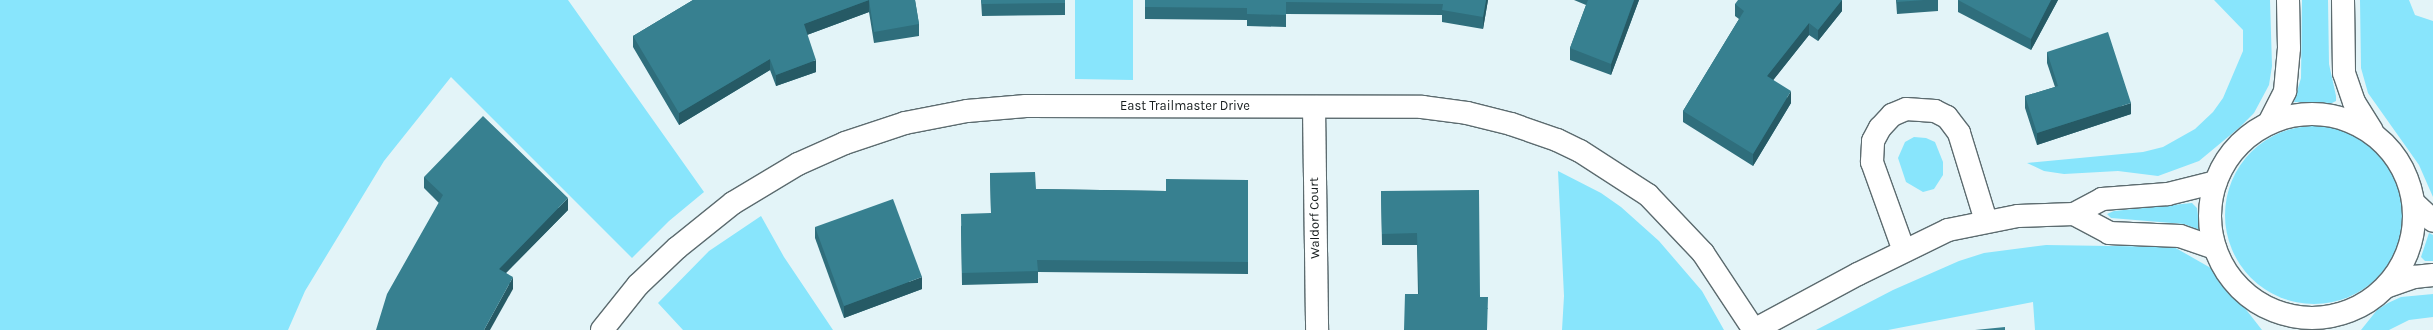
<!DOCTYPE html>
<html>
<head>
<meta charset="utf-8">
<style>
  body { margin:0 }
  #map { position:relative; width:2433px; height:330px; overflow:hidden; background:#e3f4f8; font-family:Karla,sans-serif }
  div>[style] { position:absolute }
  .green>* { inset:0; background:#88e5fc }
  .round { border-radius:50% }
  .roads { filter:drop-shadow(1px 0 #5c6b6f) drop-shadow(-1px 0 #5c6b6f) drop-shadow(0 1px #5c6b6f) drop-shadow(0 -1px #5c6b6f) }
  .minor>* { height:22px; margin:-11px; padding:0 11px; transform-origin:11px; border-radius:11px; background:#fff }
  .minor>.ring { margin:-11px; padding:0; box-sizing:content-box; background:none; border:22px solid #fff; border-radius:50% }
  .wall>* { inset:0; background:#2f6e7c }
  .shaded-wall>* { inset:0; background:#265a65 }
  .building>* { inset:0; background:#378090 }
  span { translate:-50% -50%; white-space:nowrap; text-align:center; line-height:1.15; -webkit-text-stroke:3px #fff; paint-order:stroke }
  .street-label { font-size:13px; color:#171d1e }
</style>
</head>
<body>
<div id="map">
  <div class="green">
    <div style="clip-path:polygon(0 0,568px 0,704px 192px,669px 221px,632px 258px,451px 77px,384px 161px,305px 291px,288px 330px,0 330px)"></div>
    <div style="clip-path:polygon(1075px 0,1133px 0,1133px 80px,1075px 79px)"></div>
    <div style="clip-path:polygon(2214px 0,2270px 0,2272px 66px,2269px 85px,2254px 113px,2240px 127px,2199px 161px,2158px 176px,2118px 171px,2064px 174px,2044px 171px,2027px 163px,2143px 152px,2163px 147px,2195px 129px,2213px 112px,2223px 98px,2243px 51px,2243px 30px)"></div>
    <div style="clip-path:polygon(2302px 0,2328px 0,2329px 64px,2336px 96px,2336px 101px,2332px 103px,2294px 102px,2301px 78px)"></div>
    <div style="clip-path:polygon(2360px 0,2409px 0,2415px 15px,2433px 21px,2433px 197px,2419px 165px,2368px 93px,2361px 68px)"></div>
    <div class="round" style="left:2225px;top:126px;width:178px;height:178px"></div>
    <div style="clip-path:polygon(1914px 137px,1926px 138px,1935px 142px,1943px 162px,1943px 175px,1934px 189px,1923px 192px,1906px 182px,1898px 158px,1905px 142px)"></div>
    <div style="clip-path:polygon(1558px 171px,1601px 193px,1621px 207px,1659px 241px,1702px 291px,1724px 330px,1562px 330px,1564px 296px)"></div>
    <div style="clip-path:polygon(2192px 203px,2197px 208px,2200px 230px,2184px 224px,2111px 218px,2107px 214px,2114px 211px)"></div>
    <div style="clip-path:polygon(761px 216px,784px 257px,833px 330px,683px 330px,658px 303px,709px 251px)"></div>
    <div style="clip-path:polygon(2429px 233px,2433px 235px,2433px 261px,2425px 261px,2421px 257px)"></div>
    <div style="clip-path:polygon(2046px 245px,2174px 247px,2216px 271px,2262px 330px,2035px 330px,2033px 302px,1888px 330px,1816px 330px,1893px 290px,1959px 261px,1984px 253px)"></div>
    <div style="clip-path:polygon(2433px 294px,2433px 317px,2409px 320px,2389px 330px,2361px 330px,2377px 310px,2388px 303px,2401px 297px)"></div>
  </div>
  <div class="roads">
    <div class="minor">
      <div style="left:2343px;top:0;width:73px;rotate:89.2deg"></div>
      <div style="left:2344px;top:73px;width:31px;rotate:71deg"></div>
      <div style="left:2354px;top:102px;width:34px;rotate:58deg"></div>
      <div style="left:1314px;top:107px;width:223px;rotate:89.2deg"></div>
      <div class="ring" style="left:2210px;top:114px;width:182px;height:182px"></div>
      <div style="left:2269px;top:123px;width:36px;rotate:-63deg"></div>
      <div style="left:2285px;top:91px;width:43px;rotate:-84.7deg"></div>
      <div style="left:2289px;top:48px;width:48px;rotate:-91.2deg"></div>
      <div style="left:2414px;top:203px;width:26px;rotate:43deg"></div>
      <div style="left:2074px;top:214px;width:40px;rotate:28deg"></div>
      <div style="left:2109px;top:233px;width:71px;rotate:2.4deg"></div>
      <div style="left:2180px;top:236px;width:37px;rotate:19deg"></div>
      <div style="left:1904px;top:251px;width:95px;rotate:-109.8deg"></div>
      <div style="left:1872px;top:162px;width:21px;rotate:-87deg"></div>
      <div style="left:1873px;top:141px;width:15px;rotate:-62deg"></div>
      <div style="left:1880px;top:128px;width:18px;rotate:-47deg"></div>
      <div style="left:1892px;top:115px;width:15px;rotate:-23deg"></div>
      <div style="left:1906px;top:109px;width:29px;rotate:4deg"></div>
      <div style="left:1935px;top:111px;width:13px;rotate:27deg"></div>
      <div style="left:1947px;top:117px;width:20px;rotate:53deg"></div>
      <div style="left:1959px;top:133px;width:92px;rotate:72.9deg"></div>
      <div style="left:2388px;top:286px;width:28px;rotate:-19deg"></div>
      <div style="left:2414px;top:277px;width:19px;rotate:-6deg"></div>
      <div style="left:602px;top:330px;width:58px;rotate:-51.3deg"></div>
      <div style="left:638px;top:285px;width:54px;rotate:-43.5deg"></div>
      <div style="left:677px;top:248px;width:72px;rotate:-38.8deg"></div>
      <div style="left:733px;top:203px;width:76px;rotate:-31deg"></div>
      <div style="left:798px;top:164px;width:51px;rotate:-24.1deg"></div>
      <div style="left:845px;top:143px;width:63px;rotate:-18.4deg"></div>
      <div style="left:905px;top:123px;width:63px;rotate:-11deg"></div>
      <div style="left:967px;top:111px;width:59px;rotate:-4.8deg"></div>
      <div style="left:1026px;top:106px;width:396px;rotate:0.1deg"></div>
      <div style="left:1422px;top:107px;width:45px;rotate:7.6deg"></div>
      <div style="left:1467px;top:113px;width:45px;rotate:14deg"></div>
      <div style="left:1511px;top:124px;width:49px;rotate:19.2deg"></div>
      <div style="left:1557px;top:140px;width:25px;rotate:26deg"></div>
      <div style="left:1580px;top:151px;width:81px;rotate:32.9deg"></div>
      <div style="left:1648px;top:195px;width:80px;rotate:46.5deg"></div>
      <div style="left:1703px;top:253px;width:92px;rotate:56.5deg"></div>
      <div style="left:1754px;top:330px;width:118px;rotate:-28.3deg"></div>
      <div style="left:1858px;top:274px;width:100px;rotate:-26.1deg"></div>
      <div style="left:1948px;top:230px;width:71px;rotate:-11.3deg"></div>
      <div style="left:2018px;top:216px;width:56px;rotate:-2deg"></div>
      <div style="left:2074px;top:214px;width:32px;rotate:-28deg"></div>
      <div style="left:2102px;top:199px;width:66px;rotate:-4.3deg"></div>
      <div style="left:2168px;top:194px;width:49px;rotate:-14deg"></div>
    </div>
  </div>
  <div class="wall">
    <div style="clip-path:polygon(693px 0,915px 0,919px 24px,919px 36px,874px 43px,869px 12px,807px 35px,816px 72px,776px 86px,770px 70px,679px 125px,633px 47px,633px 36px)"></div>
    <div style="clip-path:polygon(981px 0,1065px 0,1065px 15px,982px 16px)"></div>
    <div style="clip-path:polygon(1145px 0,1488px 0,1483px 29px,1442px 22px,1442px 15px,1286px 14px,1286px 27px,1247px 26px,1247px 20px,1145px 19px)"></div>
    <div style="clip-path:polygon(1574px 0,1639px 0,1611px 75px,1570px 60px,1570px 48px,1586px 5px)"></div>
    <div style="clip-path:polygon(1842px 0,1842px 11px,1818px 41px,1809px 35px,1773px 80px,1791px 103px,1753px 166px,1683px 122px,1683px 111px,1739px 19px,1735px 16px,1735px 4px)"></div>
    <div style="clip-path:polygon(1896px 0,1938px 0,1938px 11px,1897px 14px)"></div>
    <div style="clip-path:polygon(1958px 0,2058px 0,2031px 50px,1958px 12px)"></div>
    <div style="clip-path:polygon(2047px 52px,2131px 114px,2037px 145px,2025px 108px,2025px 96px,2055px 87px,2047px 63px)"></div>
    <div style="clip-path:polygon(990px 173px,1036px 189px,1166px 191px,1248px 180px,1248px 274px,1038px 272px,1038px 283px,962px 285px,961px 226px,991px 213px)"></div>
    <div style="clip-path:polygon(424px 177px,568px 210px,506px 273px,513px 289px,438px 202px,424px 188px)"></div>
    <div style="clip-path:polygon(1381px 191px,1480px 297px,1488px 309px,1418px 294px,1417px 245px,1382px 245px)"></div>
    <div style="clip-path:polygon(815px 227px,922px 289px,844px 318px,815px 238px)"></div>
  </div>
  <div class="shaded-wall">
    <div style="clip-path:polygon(869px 0,869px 12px,804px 36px,804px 24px)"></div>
    <div style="clip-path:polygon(1486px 0,1488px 0,1483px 29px,1483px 17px)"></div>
    <div style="clip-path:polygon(1634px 0,1639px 0,1611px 75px,1611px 64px)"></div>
    <div style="clip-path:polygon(1842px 0,1842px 11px,1818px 41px,1818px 30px)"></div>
    <div style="clip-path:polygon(2051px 0,2058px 0,2031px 50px,2031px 39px)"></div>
    <div style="clip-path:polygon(1809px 23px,1809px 35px,1767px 88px,1767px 76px)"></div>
    <div style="clip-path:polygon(770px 59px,770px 70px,679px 125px,679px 113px)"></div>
    <div style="clip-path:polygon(816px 60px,816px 72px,776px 86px,776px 75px)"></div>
    <div style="clip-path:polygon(1791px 91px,1791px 103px,1753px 166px,1753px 154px)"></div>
    <div style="clip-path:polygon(2131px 103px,2131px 114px,2037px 145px,2037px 133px)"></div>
    <div style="clip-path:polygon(568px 198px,568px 210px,499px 280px,499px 269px)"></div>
    <div style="clip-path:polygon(513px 277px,513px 289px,490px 330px,484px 330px)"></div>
    <div style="clip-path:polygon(922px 277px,922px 289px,844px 318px,844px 306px)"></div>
  </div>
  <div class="building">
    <div style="clip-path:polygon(693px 0,915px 0,919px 24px,874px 32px,869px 0,804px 24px,816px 60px,776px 75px,770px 59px,679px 113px,633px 36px)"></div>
    <div style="clip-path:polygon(981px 0,1065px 0,1065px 3px,982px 4px)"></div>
    <div style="clip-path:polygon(1145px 0,1486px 0,1483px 17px,1442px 10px,1443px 4px,1286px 2px,1286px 15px,1247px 14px,1247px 8px,1145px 7px)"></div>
    <div style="clip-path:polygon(1588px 0,1634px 0,1611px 64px,1570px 48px)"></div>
    <div style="clip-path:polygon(1738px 0,1842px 0,1818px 30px,1809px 23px,1767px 76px,1791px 91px,1753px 154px,1683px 111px,1744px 11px,1735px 4px)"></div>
    <div style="clip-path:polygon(1897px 0,1924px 0,1897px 2px)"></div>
    <div style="clip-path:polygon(1958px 0,2051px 0,2031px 39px)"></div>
    <div style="clip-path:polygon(2108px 32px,2131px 103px,2037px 133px,2025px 96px,2058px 86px,2047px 52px)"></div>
    <div style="clip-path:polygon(483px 116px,568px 198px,499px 269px,513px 277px,484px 330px,376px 330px,387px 294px,443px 195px,424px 177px)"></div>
    <div style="clip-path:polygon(1035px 172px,1036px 189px,1166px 191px,1166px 179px,1248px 180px,1248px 262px,1037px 260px,1038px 271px,962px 273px,961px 214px,991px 213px,990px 173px)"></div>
    <div style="clip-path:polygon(1479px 190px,1480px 297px,1488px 297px,1487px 330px,1404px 330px,1405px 294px,1419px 294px,1417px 233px,1382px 234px,1381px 191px)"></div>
    <div style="clip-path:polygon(893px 199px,922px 277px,844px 306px,815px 227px)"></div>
    <div style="clip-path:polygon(2005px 327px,2005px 330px,1975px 330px)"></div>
  </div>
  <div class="street-label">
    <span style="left:1185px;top:106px">East Trailmaster Drive</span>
    <span style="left:1315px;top:218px;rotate:-91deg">Waldorf Court</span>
  </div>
</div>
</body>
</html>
